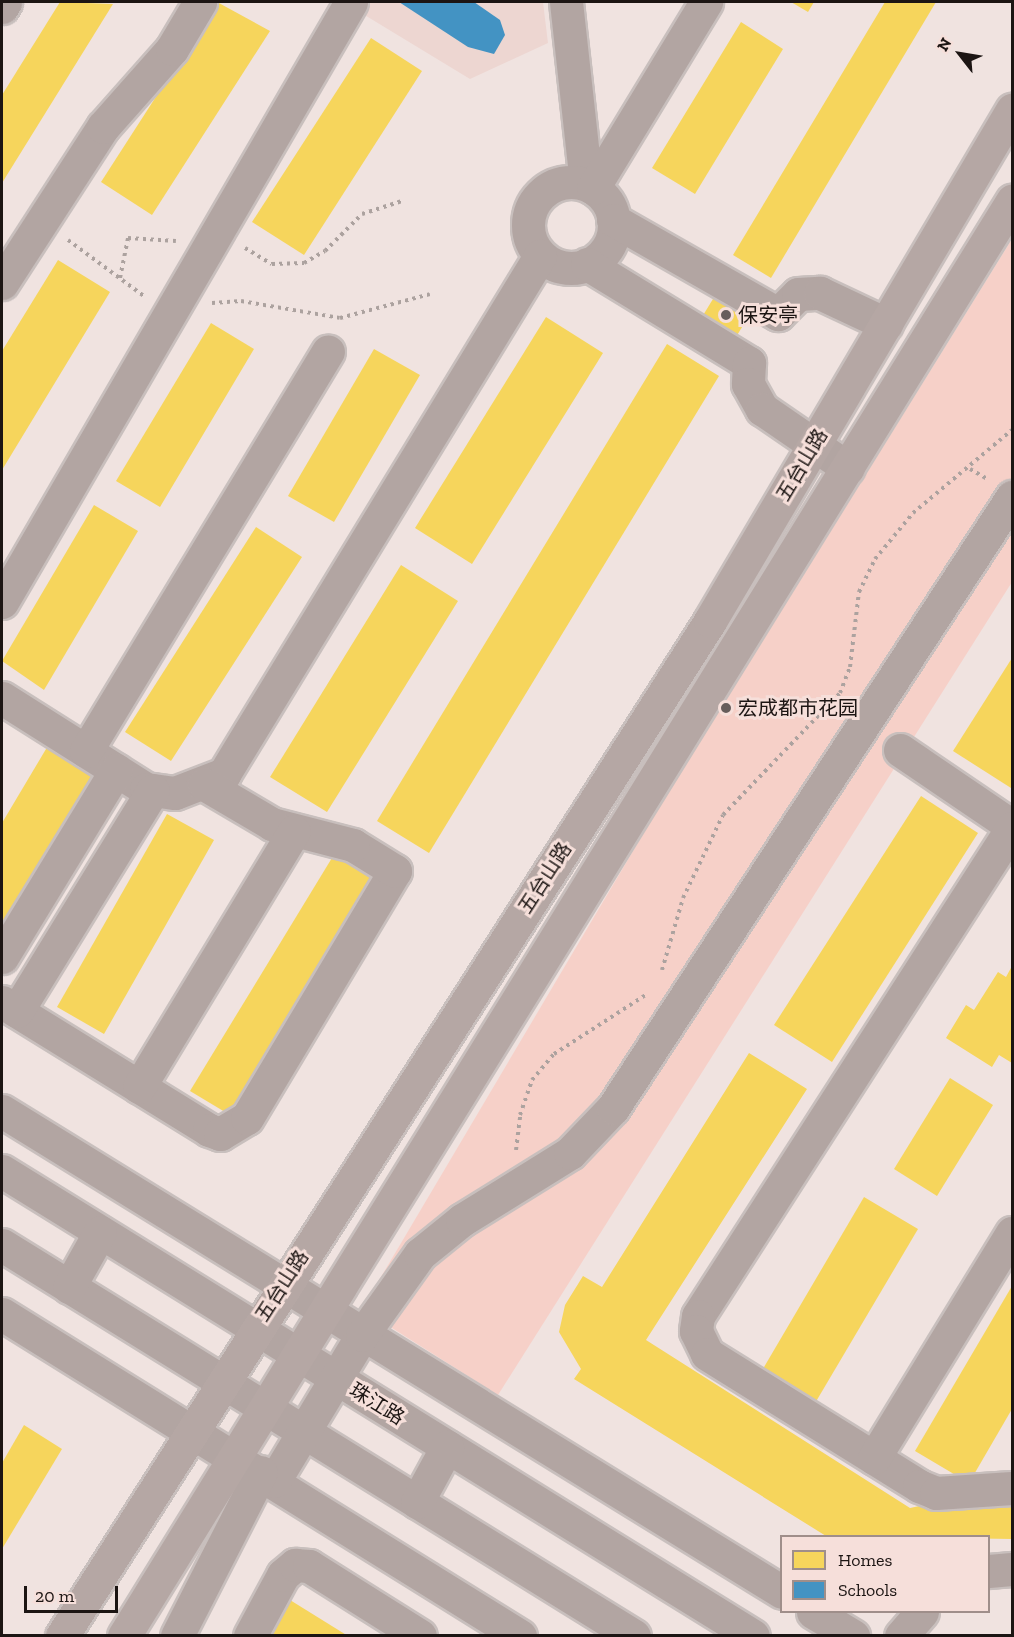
<!DOCTYPE html>
<html>
<head>
<meta charset="utf-8">
<style>
  body { margin:0 }
  #map { position:relative; width:1014px; height:1637px; overflow:hidden; background:#f0e3e0; font-family:"Zilla Slab","Noto Sans SC",serif }
  div>[style] { position:absolute }
  .built>* { inset:0; background:#edd6d1 }
  .green>* { inset:0; background:#f6d0c8 }
  .homes>* { inset:0; background:#f6d55c }
  .schools>* { inset:0; background:#4393c3 }
  .path>* { height:4px; margin-top:-2px; transform-origin:0; background:repeating-linear-gradient(90deg,#aca29f 0 3px,transparent 0 7.5px) }
  .roads { filter:drop-shadow(2px 0 #c8bfbd) drop-shadow(-2px 0 #c8bfbd) drop-shadow(0 2px #c8bfbd) drop-shadow(0 -2px #c8bfbd) }
  .minor>* { height:33px; margin:-16.5px; padding:0 16.5px; transform-origin:16.5px; border-radius:16.5px; background:#b2a5a2 }
  .minor>.ring { margin:-16.5px; padding:0; box-sizing:content-box; background:none; border:33px solid #b2a5a2; border-radius:50% }
  .major>* { height:33px; margin:-16.5px; padding:0 16.5px; transform-origin:16.5px; border-radius:16.5px; background:#b5a7a4 }
  .dots>* { width:16px; height:16px; translate:-50% -50%; box-sizing:border-box; border:3px solid #f6dfda; border-radius:50% }
  span { translate:-50% -50%; white-space:nowrap; text-align:center; line-height:1.15; -webkit-text-stroke:6px #f6dfda; paint-order:stroke }
  .poi-label { font-size:20px; color:#1c1513 }
  .left { translate:0 -50%; text-align:left }
  .street-label { font-size:20px; color:#1c1513 }
  .frame { position:absolute; inset:0; border:3px solid #1c1513; pointer-events:none }
  .legend { position:absolute; left:780px; top:1535px; width:210px; height:78px; box-sizing:border-box; background:#f6dfda; border:2px solid #9f8e8a; margin:0; padding:8px 10px; list-style:none; font-size:18px; color:#1c1513 }
  .legend li { display:flex; align-items:center; gap:12px; height:30px }
  .legend b { width:30px; border:2px solid #9f8e8a }
  .north { position:absolute; left:930px; top:24px; width:60px; height:60px; -webkit-text-stroke:4px #f6dfda; paint-order:stroke; rotate:301deg; font-size:16px; font-weight:700; line-height:24px; text-align:center; color:#1c1513 }
  .north::after { content:''; display:block; margin:auto; width:21px; height:27px; background:#1c1513; clip-path:polygon(50% 0,100% 100%,50% 72%,0 100%) }
  .scale { position:absolute; left:24px; top:1586px; width:94px; height:27px; box-sizing:border-box; border:3px solid #1c1513; border-top:0; padding-left:8px; font-size:18px; line-height:21px; white-space:nowrap; color:#1c1513; -webkit-text-stroke:4px #f6dfda; paint-order:stroke }
</style>
</head>
<body>
<div id="map">
  <div class="built">
    <div style="clip-path:polygon(364px 2px,543px 2px,548px 43px,470px 79px,358px 11px)"></div>
  </div>
  <div class="green">
    <div style="clip-path:polygon(1012px 239px,1012px 582px,498px 1395px,362px 1309px,652px 819px)"></div>
  </div>
  <div class="homes">
    <div style="clip-path:polygon(60px 2px,113px 4px,2px 183px,2px 95px)"></div>
    <div style="clip-path:polygon(217px 2px,270px 31px,152px 215px,101px 182px)"></div>
    <div style="clip-path:polygon(791px 2px,814px 2px,808px 12px)"></div>
    <div style="clip-path:polygon(885px 2px,936px 2px,771px 278px,733px 255px)"></div>
    <div style="clip-path:polygon(741px 22px,783px 49px,695px 194px,652px 168px)"></div>
    <div style="clip-path:polygon(371px 38px,422px 71px,304px 255px,252px 222px)"></div>
    <div style="clip-path:polygon(58px 260px,110px 292px,2px 470px,2px 351px)"></div>
    <div style="clip-path:polygon(716px 294px,750px 314px,736px 337px,702px 317px)"></div>
    <div style="clip-path:polygon(546px 317px,603px 353px,472px 564px,415px 528px)"></div>
    <div style="clip-path:polygon(211px 323px,254px 349px,160px 507px,116px 481px)"></div>
    <div style="clip-path:polygon(667px 344px,719px 376px,429px 853px,377px 821px)"></div>
    <div style="clip-path:polygon(374px 349px,420px 375px,334px 522px,288px 496px)"></div>
    <div style="clip-path:polygon(94px 505px,138px 531px,44px 690px,2px 661px)"></div>
    <div style="clip-path:polygon(256px 527px,302px 557px,171px 761px,125px 732px)"></div>
    <div style="clip-path:polygon(401px 565px,458px 601px,327px 812px,270px 777px)"></div>
    <div style="clip-path:polygon(1012px 658px,1012px 786px,1011px 788px,953px 751px)"></div>
    <div style="clip-path:polygon(49px 744px,96px 771px,2px 928px,2px 823px)"></div>
    <div style="clip-path:polygon(921px 796px,978px 833px,832px 1062px,774px 1025px)"></div>
    <div style="clip-path:polygon(167px 814px,214px 840px,104px 1034px,57px 1007px)"></div>
    <div style="clip-path:polygon(338px 848px,378px 872px,230px 1115px,190px 1091px)"></div>
    <div style="clip-path:polygon(1012px 966px,1012px 1063px,999px 1055px,992px 1067px,946px 1038px,966px 1005px,974px 1010px,998px 972px,1006px 977px)"></div>
    <div style="clip-path:polygon(749px 1053px,807px 1089px,646px 1340px,910px 1508px,957px 1498px,1012px 1500px,1012px 1539px,826px 1536px,574px 1379px,581px 1369px,559px 1332px,565px 1305px,583px 1276px,602px 1287px)"></div>
    <div style="clip-path:polygon(950px 1078px,993px 1105px,937px 1196px,894px 1169px)"></div>
    <div style="clip-path:polygon(864px 1197px,918px 1229px,811px 1410px,757px 1379px)"></div>
    <div style="clip-path:polygon(1012px 1286px,1012px 1409px,969px 1483px,915px 1451px)"></div>
    <div style="clip-path:polygon(24px 1425px,62px 1449px,2px 1549px,2px 1463px)"></div>
    <div style="clip-path:polygon(290px 1600px,348px 1636px,268px 1636px)"></div>
  </div>
  <div class="schools">
    <div style="clip-path:polygon(399px 2px,474px 2px,500px 20px,505px 35px,494px 54px,468px 47px)"></div>
  </div>
  <div class="path">
    <div style="left:68px;top:240px;width:94px;rotate:36.4deg"></div>
    <div style="left:245px;top:248px;width:31px;rotate:31deg"></div>
    <div style="left:272px;top:264px;width:32px;rotate:-2deg"></div>
    <div style="left:304px;top:263px;width:24px;rotate:-30deg"></div>
    <div style="left:325px;top:251px;width:52px;rotate:-45deg"></div>
    <div style="left:362px;top:214px;width:42px;rotate:-18deg"></div>
    <div style="left:120px;top:278px;width:41px;rotate:-78.7deg"></div>
    <div style="left:128px;top:238px;width:48px;rotate:3.6deg"></div>
    <div style="left:212px;top:303px;width:29px;rotate:-4deg"></div>
    <div style="left:241px;top:301px;width:100px;rotate:9.7deg"></div>
    <div style="left:340px;top:318px;width:93px;rotate:-14.9deg"></div>
    <div style="left:970px;top:469px;width:20px;rotate:30deg"></div>
    <div style="left:662px;top:970px;width:75px;rotate:-73.7deg"></div>
    <div style="left:683px;top:898px;width:92px;rotate:-64.3deg"></div>
    <div style="left:723px;top:815px;width:169px;rotate:-46.2deg"></div>
    <div style="left:840px;top:693px;width:28px;rotate:-69deg"></div>
    <div style="left:850px;top:667px;width:76px;rotate:-83.2deg"></div>
    <div style="left:859px;top:592px;width:37px;rotate:-64deg"></div>
    <div style="left:875px;top:559px;width:60px;rotate:-50.4deg"></div>
    <div style="left:913px;top:513px;width:129px;rotate:-40deg"></div>
    <div style="left:516px;top:1150px;width:35px;rotate:-83deg"></div>
    <div style="left:520px;top:1115px;width:37px;rotate:-71deg"></div>
    <div style="left:532px;top:1080px;width:34px;rotate:-50deg"></div>
    <div style="left:554px;top:1054px;width:111px;rotate:-32.8deg"></div>
  </div>
  <div class="roads">
    <div class="minor">
      <div style="left:566px;top:2px;width:183px;rotate:83.7deg"></div>
      <div style="left:2px;top:7px;width:6px;rotate:-59deg"></div>
      <div class="ring" style="left:528px;top:182px;width:53px;height:53px"></div>
      <div style="left:593px;top:188px;width:218px;rotate:-58.7deg"></div>
      <div style="left:613px;top:220px;width:190px;rotate:29.7deg"></div>
      <div style="left:778px;top:314px;width:28px;rotate:-45deg"></div>
      <div style="left:798px;top:294px;width:22px;rotate:-3deg"></div>
      <div style="left:820px;top:293px;width:73px;rotate:25.2deg"></div>
      <div style="left:587px;top:264px;width:190px;rotate:31.4deg"></div>
      <div style="left:749px;top:363px;width:21px;rotate:93deg"></div>
      <div style="left:748px;top:384px;width:29px;rotate:61deg"></div>
      <div style="left:762px;top:409px;width:104px;rotate:34.5deg"></div>
      <div style="left:2px;top:283px;width:186px;rotate:-57.1deg"></div>
      <div style="left:103px;top:127px;width:104px;rotate:-48.5deg"></div>
      <div style="left:172px;top:49px;width:55px;rotate:-59.2deg"></div>
      <div style="left:2px;top:602px;width:694px;rotate:-59.81deg"></div>
      <div style="left:2px;top:698px;width:170px;rotate:32.3deg"></div>
      <div style="left:146px;top:789px;width:29px;rotate:8deg"></div>
      <div style="left:175px;top:793px;width:53px;rotate:-21.2deg"></div>
      <div style="left:224px;top:774px;width:607px;rotate:-58.62deg"></div>
      <div style="left:900px;top:750px;width:135px;rotate:34.2deg"></div>
      <div style="left:86px;top:751px;width:467px;rotate:-58.8deg"></div>
      <div style="left:1012px;top:828px;width:580px;rotate:122.76deg"></div>
      <div style="left:698px;top:1316px;width:15px;rotate:98deg"></div>
      <div style="left:696px;top:1331px;width:25px;rotate:64deg"></div>
      <div style="left:707px;top:1354px;width:250px;rotate:31.9deg"></div>
      <div style="left:919px;top:1486px;width:18px;rotate:22deg"></div>
      <div style="left:936px;top:1493px;width:76px;rotate:-3.8deg"></div>
      <div style="left:2px;top:957px;width:219px;rotate:-58.6deg"></div>
      <div style="left:2px;top:1002px;width:243px;rotate:31.7deg"></div>
      <div style="left:209px;top:1130px;width:12px;rotate:20deg"></div>
      <div style="left:220px;top:1134px;width:31px;rotate:-31deg"></div>
      <div style="left:247px;top:1118px;width:288px;rotate:-59.1deg"></div>
      <div style="left:395px;top:871px;width:49px;rotate:-148.2deg"></div>
      <div style="left:353px;top:845px;width:84px;rotate:-165.5deg"></div>
      <div style="left:272px;top:824px;width:79px;rotate:-149.5deg"></div>
      <div style="left:17px;top:1011px;width:259px;rotate:-58.4deg"></div>
      <div style="left:139px;top:1087px;width:299px;rotate:-58.8deg"></div>
      <div style="left:2px;top:1111px;width:916px;rotate:31.66deg"></div>
      <div style="left:2px;top:1171px;width:883px;rotate:31.76deg"></div>
      <div style="left:2px;top:1245px;width:743px;rotate:31.74deg"></div>
      <div style="left:69px;top:1287px;width:63px;rotate:-60.6deg"></div>
      <div style="left:2px;top:1314px;width:610px;rotate:31.87deg"></div>
      <div style="left:874px;top:1458px;width:264px;rotate:-58.5deg"></div>
      <div style="left:274px;top:1481px;width:170px;rotate:-58.9deg"></div>
      <div style="left:362px;top:1335px;width:100px;rotate:-54.4deg"></div>
      <div style="left:420px;top:1254px;width:54px;rotate:-39deg"></div>
      <div style="left:462px;top:1220px;width:127px;rotate:-31.8deg"></div>
      <div style="left:570px;top:1153px;width:62px;rotate:-46.3deg"></div>
      <div style="left:613px;top:1108px;width:730px;rotate:-56.85deg"></div>
      <div style="left:417px;top:1502px;width:63px;rotate:-61.4deg"></div>
      <div style="left:988px;top:1571px;width:24px;rotate:-5deg"></div>
      <div style="left:813px;top:1612px;width:47px;rotate:31deg"></div>
      <div style="left:177px;top:1636px;width:184px;rotate:-62.9deg"></div>
      <div style="left:250px;top:1636px;width:69px;rotate:-61.6deg"></div>
      <div style="left:283px;top:1575px;width:16px;rotate:-40deg"></div>
      <div style="left:295px;top:1565px;width:14px;rotate:4deg"></div>
      <div style="left:309px;top:1566px;width:131px;rotate:32.2deg"></div>
      <div style="left:901px;top:1636px;width:32px;rotate:-49deg"></div>
    </div>
    <div class="major">
      <div style="left:62px;top:1636px;width:1204px;rotate:-57.44deg"></div>
      <div style="left:710px;top:621px;width:594px;rotate:-59.42deg"></div>
      <div style="left:124px;top:1636px;width:1688px;rotate:-58.25deg"></div>
    </div>
  </div>
  <div class="dots">
    <div style="left:726px;top:315px;background:#665d5b"></div>
    <div style="left:726px;top:708px;background:#665d5b"></div>
  </div>
  <div class="poi-label">
    <span class="left" style="left:738px;top:315px">保安亭</span>
    <span class="left" style="left:738px;top:708px">宏成都市花园</span>
  </div>
  <div class="street-label">
    <span style="left:802px;top:465px;rotate:-59deg">五台山路</span>
    <span style="left:545px;top:878px;rotate:-57deg">五台山路</span>
    <span style="left:282px;top:1286px;rotate:-57deg">五台山路</span>
    <span style="left:377px;top:1404px;rotate:32deg">珠江路</span>
  </div>
  <div class="frame"></div>
  <ul class="legend">
  <li><b style="height:16px;background:#f6d55c"></b>Homes</li>
  <li><b style="height:16px;background:#4393c3"></b>Schools</li>
  </ul>
  <div class="north">N</div>
  <div class="scale">20 m</div>
</div>
</body>
</html>
